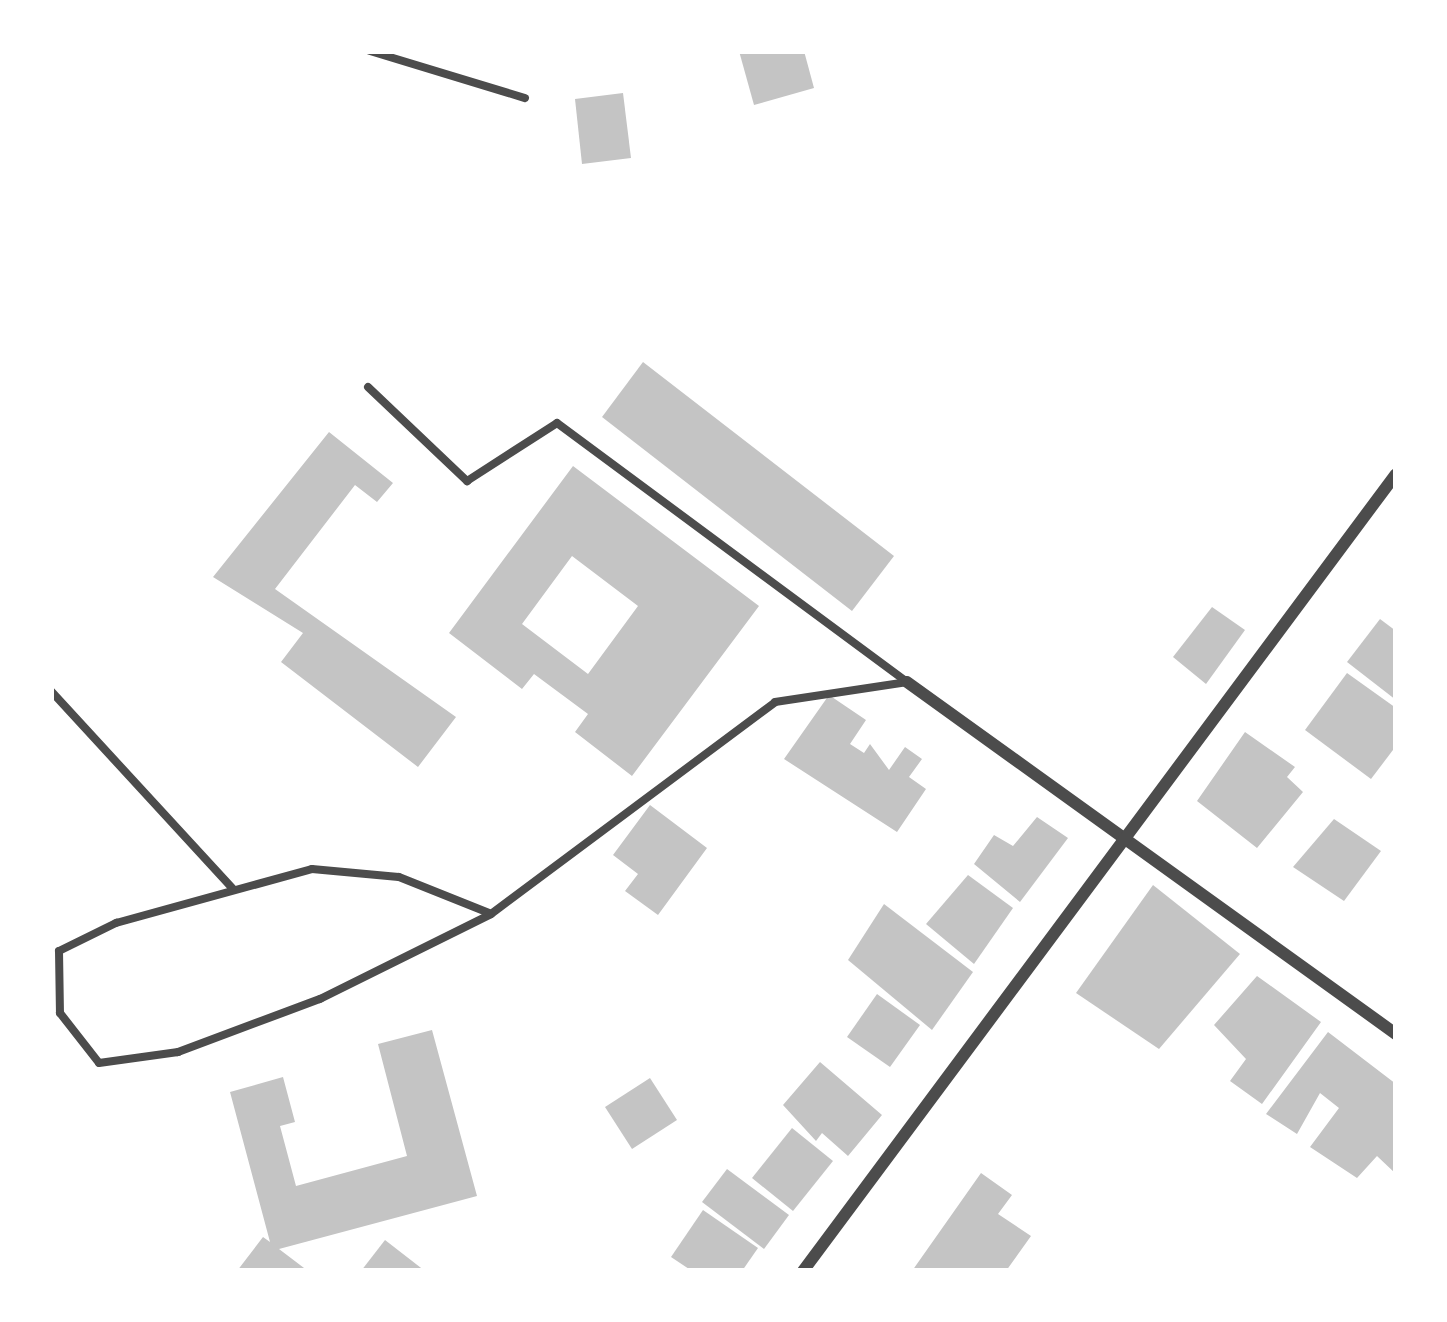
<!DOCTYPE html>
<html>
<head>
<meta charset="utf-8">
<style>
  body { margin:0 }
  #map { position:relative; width:1447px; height:1322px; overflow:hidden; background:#fff; font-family:"DejaVu Sans",sans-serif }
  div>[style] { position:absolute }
  .building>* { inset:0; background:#c4c4c4 }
  .service>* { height:8px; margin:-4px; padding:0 4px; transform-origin:4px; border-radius:4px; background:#4c4c4c }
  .minor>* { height:12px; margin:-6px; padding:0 6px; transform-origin:6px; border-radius:6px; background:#4c4c4c }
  span { translate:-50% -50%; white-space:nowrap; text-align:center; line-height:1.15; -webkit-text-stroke:12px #fff; paint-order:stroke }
  .frame { position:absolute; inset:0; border:54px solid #fff; pointer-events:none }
</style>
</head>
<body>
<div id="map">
  <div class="building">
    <div style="clip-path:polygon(739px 51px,804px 51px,814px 88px,754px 105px)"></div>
    <div style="clip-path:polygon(623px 93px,631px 158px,582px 164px,575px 99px)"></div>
    <div style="clip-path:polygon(643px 362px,894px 556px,852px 611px,602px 417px)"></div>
    <div style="clip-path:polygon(329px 432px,393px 483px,377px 502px,355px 485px,275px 589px,456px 717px,418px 767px,281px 662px,303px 633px,213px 577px)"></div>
    <div style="clip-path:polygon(evenodd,573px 466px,759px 606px,632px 776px,575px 732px,588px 714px,534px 674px,522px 689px,449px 633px,573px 466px,572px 556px,638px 606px,588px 674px,522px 624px,572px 556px)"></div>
    <div style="clip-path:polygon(1212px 607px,1245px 630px,1206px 684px,1173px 657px)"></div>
    <div style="clip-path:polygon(1380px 619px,1396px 631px,1396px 700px,1347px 662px)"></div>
    <div style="clip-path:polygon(1347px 673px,1396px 708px,1396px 746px,1371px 779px,1305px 730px)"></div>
    <div style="clip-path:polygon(829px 695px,866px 720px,850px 744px,864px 753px,870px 744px,889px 770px,905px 747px,922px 759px,909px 777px,926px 789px,897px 832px,784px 759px)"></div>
    <div style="clip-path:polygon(1245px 732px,1295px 767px,1287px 777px,1303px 792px,1257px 848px,1197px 801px)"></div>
    <div style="clip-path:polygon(650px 805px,707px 848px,658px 915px,625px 891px,638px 874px,613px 855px)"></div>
    <div style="clip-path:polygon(1037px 817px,1068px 838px,1020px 902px,974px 864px,994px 835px,1013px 846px)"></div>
    <div style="clip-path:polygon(1334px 819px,1381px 851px,1344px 901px,1293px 867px)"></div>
    <div style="clip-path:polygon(968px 875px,1013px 908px,974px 964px,926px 924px)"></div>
    <div style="clip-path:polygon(1153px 885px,1240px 954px,1159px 1049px,1076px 993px)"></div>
    <div style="clip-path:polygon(884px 904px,973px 972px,932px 1030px,848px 960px)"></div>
    <div style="clip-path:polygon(1257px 976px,1321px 1022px,1262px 1104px,1230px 1081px,1246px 1059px,1214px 1025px)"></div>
    <div style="clip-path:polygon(877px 994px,920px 1025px,890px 1067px,847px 1037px)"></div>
    <div style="clip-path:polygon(432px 1030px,477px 1196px,279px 1249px,308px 1271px,237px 1271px,263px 1237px,270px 1242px,230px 1092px,283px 1077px,295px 1122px,280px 1126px,296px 1186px,407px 1156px,378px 1044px)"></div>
    <div style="clip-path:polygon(1328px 1032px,1396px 1084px,1396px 1174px,1377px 1156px,1357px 1178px,1310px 1147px,1339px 1108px,1320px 1093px,1297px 1134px,1266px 1114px)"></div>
    <div style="clip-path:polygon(820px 1062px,882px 1115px,848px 1156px,822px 1133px,816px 1141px,783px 1105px)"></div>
    <div style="clip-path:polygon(650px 1078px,677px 1120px,632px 1149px,605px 1107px)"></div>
    <div style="clip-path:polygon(792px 1128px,833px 1161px,793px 1211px,752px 1178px)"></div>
    <div style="clip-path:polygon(727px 1169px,789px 1215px,764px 1249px,702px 1202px)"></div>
    <div style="clip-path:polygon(981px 1173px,1012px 1195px,998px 1214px,1031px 1236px,1006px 1271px,912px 1271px)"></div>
    <div style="clip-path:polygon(703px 1210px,758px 1248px,742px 1271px,692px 1271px,671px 1257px)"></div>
    <div style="clip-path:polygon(385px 1240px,425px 1271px,361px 1271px)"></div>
  </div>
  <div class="service">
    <div style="left:370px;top:51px;width:162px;rotate:16.9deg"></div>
    <div style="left:368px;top:387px;width:137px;rotate:43.5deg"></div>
    <div style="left:467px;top:481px;width:107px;rotate:-32.8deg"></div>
    <div style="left:557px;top:423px;width:435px;rotate:36.5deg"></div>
    <div style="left:51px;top:691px;width:268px;rotate:47.4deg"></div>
    <div style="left:59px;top:951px;width:62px;rotate:89.1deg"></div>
    <div style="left:60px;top:1013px;width:63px;rotate:52deg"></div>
    <div style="left:99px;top:1063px;width:80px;rotate:-7.9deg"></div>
    <div style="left:178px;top:1052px;width:152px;rotate:-20.5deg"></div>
    <div style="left:320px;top:999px;width:191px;rotate:-26.4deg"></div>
    <div style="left:491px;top:914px;width:354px;rotate:-36.7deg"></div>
    <div style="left:775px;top:702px;width:134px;rotate:-8.6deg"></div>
    <div style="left:59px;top:951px;width:64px;rotate:-26.2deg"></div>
    <div style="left:116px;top:923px;width:203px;rotate:-15.4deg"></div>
    <div style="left:312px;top:869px;width:87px;rotate:5.3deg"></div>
    <div style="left:399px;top:877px;width:97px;rotate:21.8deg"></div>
  </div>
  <div class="minor">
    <div style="left:907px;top:682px;width:603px;rotate:35.75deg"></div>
    <div style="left:803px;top:1271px;width:993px;rotate:-53.35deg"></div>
  </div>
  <div class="frame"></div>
</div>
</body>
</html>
